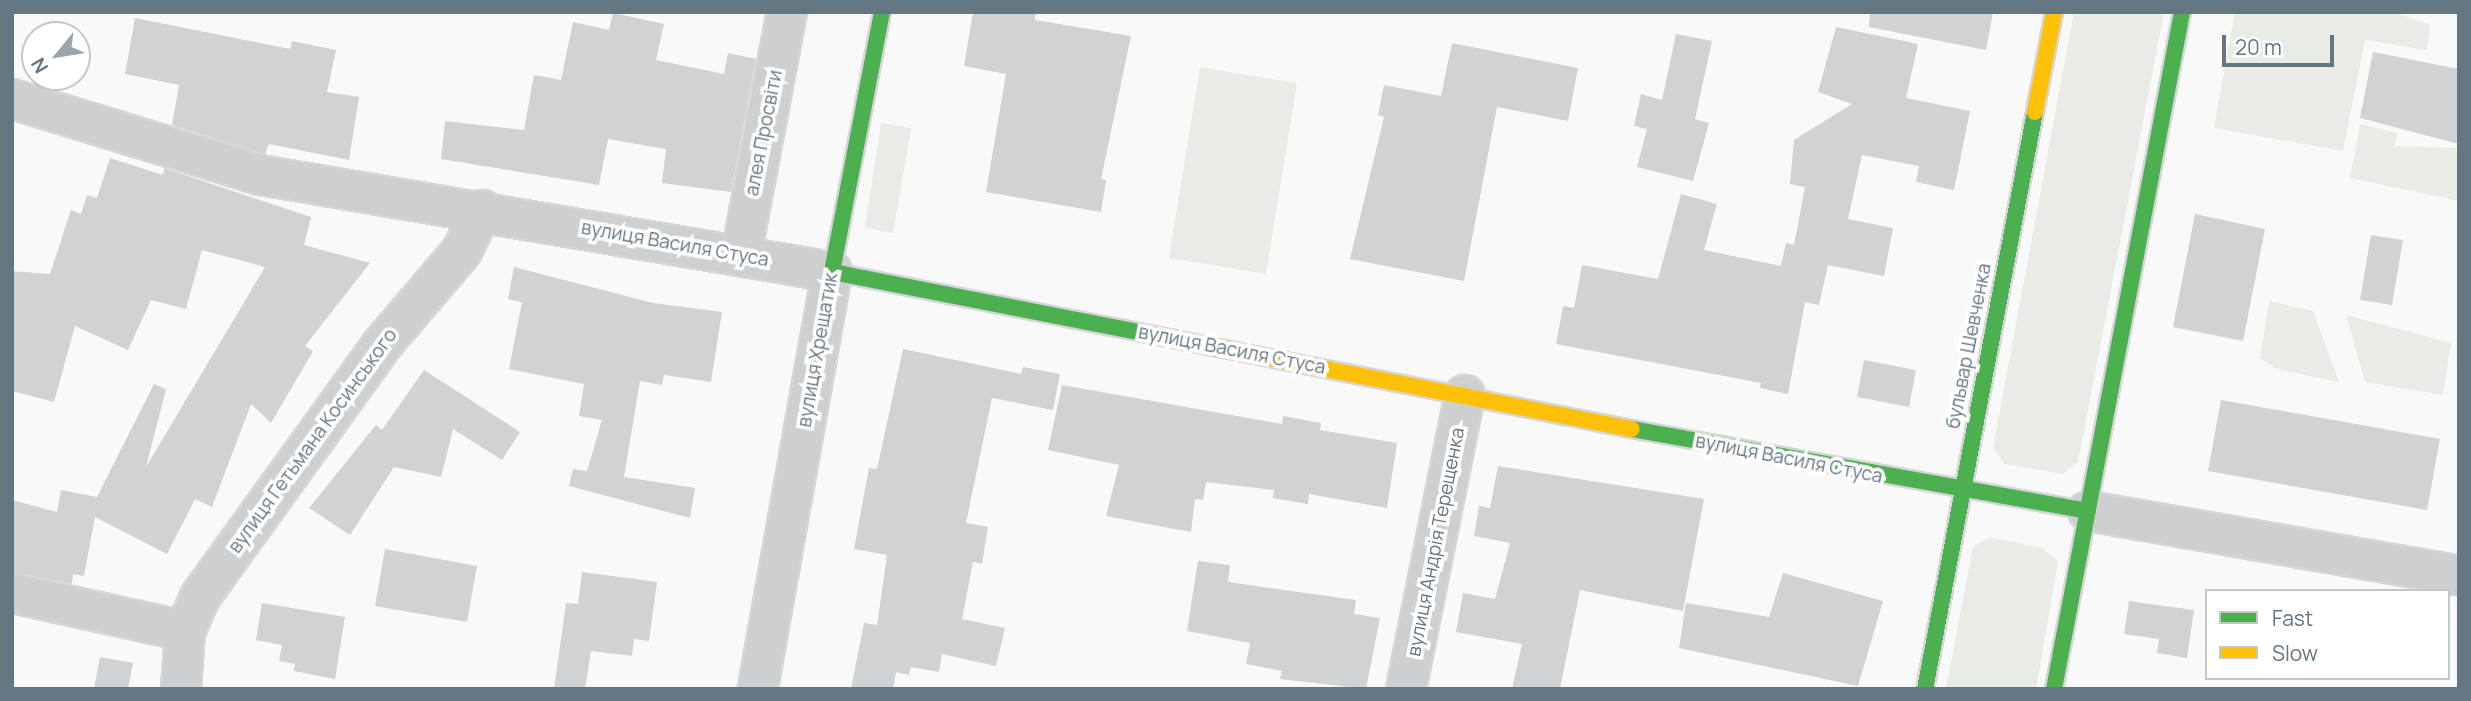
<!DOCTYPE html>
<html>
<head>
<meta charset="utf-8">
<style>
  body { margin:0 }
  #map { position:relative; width:2471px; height:701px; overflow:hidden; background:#f9f9f9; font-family:Manrope,sans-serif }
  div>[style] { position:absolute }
  .green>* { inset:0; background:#e8ebe6 }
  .building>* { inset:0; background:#d0d2d3 }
  .roads { filter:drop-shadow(2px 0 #d5d6d7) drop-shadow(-2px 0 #d5d6d7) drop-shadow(0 2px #d5d6d7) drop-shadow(0 -2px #d5d6d7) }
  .street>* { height:38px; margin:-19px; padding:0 19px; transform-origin:19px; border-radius:19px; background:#cecfd0 }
  .fast>* { height:16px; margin:-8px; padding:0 8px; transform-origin:8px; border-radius:8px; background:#4caf50 }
  .slow>* { height:16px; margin:-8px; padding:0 8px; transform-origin:8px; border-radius:8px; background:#ffc107 }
  span { translate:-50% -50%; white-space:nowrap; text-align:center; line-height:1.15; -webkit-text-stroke:7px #fff; paint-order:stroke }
  .street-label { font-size:19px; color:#657683 }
  .frame { position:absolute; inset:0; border:14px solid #657683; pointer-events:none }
  .legend { position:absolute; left:2205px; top:589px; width:245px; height:91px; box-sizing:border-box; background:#fff; border:2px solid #c1c8cd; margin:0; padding:9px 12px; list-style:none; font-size:21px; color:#657683 }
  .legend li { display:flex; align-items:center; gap:14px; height:35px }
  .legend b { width:35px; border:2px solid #c1c8cd }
  .north { position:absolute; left:21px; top:21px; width:70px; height:70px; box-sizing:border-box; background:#fff; border:2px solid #c1c8cd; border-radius:50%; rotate:240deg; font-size:19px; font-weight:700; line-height:28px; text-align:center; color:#657683 }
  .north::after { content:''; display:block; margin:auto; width:24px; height:32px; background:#99a4ac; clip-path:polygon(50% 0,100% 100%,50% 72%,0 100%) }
  .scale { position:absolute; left:2222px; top:35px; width:112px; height:32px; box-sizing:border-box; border:4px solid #657683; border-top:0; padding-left:9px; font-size:21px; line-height:24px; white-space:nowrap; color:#657683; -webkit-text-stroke:5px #fff; paint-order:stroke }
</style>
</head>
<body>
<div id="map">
  <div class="green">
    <div style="clip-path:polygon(2074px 12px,2164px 12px,2078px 462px,2063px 474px,2005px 464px,1993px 448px)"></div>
    <div style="clip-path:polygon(2235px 12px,2394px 12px,2430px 25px,2427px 50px,2365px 40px,2343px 151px,2214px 128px)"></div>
    <div style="clip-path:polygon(1200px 67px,1297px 83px,1266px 274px,1169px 258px)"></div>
    <div style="clip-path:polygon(881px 123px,911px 128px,893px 233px,865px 228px)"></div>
    <div style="clip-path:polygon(2360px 124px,2397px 133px,2395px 146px,2459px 148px,2459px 201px,2350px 178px)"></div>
    <div style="clip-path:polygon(2269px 301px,2313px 311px,2339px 382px,2277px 369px,2260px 358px)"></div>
    <div style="clip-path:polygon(2346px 315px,2451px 343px,2443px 395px,2365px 382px)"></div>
    <div style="clip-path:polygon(1990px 537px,2042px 548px,2058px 562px,2036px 689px,1946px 689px,1973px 547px)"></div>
  </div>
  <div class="building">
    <div style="clip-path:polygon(973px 12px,1036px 12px,1035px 20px,1131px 36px,1101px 179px,1106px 180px,1101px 212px,986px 192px,1006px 74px,964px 66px)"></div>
    <div style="clip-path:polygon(1870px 12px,1993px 12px,1986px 50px,1869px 27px)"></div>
    <div style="clip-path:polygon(613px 13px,664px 24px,656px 60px,724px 74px,728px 53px,756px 59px,731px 192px,662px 183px,666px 149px,608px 139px,599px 185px,441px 159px,445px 121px,524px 130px,534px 75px,561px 80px,573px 22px,609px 30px)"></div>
    <div style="clip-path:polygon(135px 18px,290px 49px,292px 41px,336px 50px,327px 92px,359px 97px,349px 160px,269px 144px,265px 154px,172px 125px,179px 85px,125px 74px)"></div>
    <div style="clip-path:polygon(1836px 27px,1918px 44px,1906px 98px,1970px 111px,1954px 190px,1916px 182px,1919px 166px,1862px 155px,1848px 219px,1893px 228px,1884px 276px,1828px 265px,1819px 305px,1805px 302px,1788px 394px,1760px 388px,1761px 383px,1556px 344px,1563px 306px,1574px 308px,1582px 265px,1658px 279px,1681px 194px,1717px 204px,1704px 250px,1781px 266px,1786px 243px,1794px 245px,1805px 187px,1790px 184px,1794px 140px,1852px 104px,1818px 92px)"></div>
    <div style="clip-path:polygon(1676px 34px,1712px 41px,1695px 119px,1709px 123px,1693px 181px,1637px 167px,1647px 129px,1634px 126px,1641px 94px,1662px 100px)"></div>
    <div style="clip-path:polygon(1452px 43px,1578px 68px,1568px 121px,1497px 107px,1464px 281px,1350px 259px,1384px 117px,1378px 115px,1384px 85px,1441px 96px)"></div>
    <div style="clip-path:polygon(2373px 52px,2459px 69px,2459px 144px,2360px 118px)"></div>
    <div style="clip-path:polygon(110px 158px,163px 175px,164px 168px,311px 217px,304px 245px,370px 263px,305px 346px,313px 351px,271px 423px,251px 404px,212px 507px,195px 499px,167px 554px,95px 517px,84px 576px,73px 574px,72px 584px,12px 572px,12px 500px,57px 512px,61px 490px,97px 497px,154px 384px,166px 389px,146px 467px,265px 267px,202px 250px,186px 309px,151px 300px,128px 350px,75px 326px,54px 402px,12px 391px,12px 271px,50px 274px,71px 210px,81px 214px,87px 195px,97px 198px)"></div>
    <div style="clip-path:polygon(2195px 214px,2265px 229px,2243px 341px,2173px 327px)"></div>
    <div style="clip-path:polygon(2371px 235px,2403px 240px,2392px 305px,2360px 300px)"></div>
    <div style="clip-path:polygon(514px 267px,653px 303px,722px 312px,711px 382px,664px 375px,662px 385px,640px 381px,624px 477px,695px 488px,690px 518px,569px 486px,573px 469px,587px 471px,602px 420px,579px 416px,584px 384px,509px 369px,522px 302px,508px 299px)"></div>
    <div style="clip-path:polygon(903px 349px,1021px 374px,1023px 367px,1060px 374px,1053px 410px,992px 398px,966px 523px,988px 527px,982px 564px,973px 562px,962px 619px,1005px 628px,996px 666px,942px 654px,939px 672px,911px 667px,909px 675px,896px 672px,893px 689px,851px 689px,864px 623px,877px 625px,887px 555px,854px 549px,869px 468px,877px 469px)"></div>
    <div style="clip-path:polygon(1864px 360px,1916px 370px,1909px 407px,1857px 397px)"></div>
    <div style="clip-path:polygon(424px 370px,520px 432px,502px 460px,453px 429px,441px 477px,394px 467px,350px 535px,309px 508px,376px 425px,382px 430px)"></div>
    <div style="clip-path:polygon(1062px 385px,1282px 424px,1283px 416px,1321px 423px,1320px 430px,1397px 443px,1387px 508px,1309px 494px,1308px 504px,1273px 498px,1274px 490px,1206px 482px,1203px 500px,1195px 499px,1191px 532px,1106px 516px,1119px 465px,1048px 450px)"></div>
    <div style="clip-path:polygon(2221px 400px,2440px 439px,2427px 510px,2208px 471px)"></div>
    <div style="clip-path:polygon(1498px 466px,1704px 499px,1683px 611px,1580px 590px,1560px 689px,1512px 689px,1522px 644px,1456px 632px,1463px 593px,1495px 599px,1510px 543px,1474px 536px,1479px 506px,1490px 508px)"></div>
    <div style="clip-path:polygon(385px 549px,477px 566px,467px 622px,375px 606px)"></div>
    <div style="clip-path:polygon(1198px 561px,1230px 565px,1228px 582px,1356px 600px,1354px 614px,1380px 618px,1366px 689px,1280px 679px,1282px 671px,1246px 664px,1250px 643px,1187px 631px)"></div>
    <div style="clip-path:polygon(582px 572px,657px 582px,649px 641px,634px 639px,632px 656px,591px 651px,585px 689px,554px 689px,566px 603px,578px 604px)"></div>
    <div style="clip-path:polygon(1783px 573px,1883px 601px,1858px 686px,1679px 648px,1686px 603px,1769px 617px)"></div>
    <div style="clip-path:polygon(2129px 601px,2194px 610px,2187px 658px,2157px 653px,2159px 639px,2124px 634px)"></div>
    <div style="clip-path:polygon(262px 603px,345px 617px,335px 679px,294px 671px,295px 664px,279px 661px,282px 645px,256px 640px)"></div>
    <div style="clip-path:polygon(100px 657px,133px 663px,128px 689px,94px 689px)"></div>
  </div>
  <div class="roads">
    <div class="street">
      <div style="left:12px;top:99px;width:259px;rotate:17deg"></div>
      <div style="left:260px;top:175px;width:580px;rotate:9.62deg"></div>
      <div style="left:832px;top:272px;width:424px;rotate:100.1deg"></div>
      <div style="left:741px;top:255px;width:247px;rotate:-79.3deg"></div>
      <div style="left:2088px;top:511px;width:377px;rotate:9.9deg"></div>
      <div style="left:12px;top:593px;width:177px;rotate:12.4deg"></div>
      <div style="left:181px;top:689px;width:58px;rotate:-86.1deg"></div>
      <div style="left:185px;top:631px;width:37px;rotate:-66deg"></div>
      <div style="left:200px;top:597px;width:308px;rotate:-54.2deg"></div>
      <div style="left:380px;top:347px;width:126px;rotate:-49.5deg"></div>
      <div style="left:462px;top:251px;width:46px;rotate:-64deg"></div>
      <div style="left:1406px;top:689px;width:300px;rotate:-78.7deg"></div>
    </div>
    <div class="fast">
      <div style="left:882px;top:12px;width:265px;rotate:100.9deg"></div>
      <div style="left:832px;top:272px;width:363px;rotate:11.1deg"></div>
      <div style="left:1632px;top:429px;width:463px;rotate:10.2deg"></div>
      <div style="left:1925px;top:689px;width:587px;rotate:-79.21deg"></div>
      <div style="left:2054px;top:689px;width:689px;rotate:-79.29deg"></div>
    </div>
    <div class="slow">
      <div style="left:2035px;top:112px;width:102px;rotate:-79.2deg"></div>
      <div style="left:1188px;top:342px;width:452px;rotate:11.1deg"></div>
    </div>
  </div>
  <div class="street-label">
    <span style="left:764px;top:133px;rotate:-79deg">алея Просвіти</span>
    <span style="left:675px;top:244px;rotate:10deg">вулиця Василя Стуса</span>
    <span style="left:1969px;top:346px;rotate:-79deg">бульвар Шевченка</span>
    <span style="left:818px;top:350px;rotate:-80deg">вулиця Хрещатик</span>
    <span style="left:1232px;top:350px;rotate:11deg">вулиця Василя Стуса</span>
    <span style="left:313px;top:441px;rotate:-54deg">вулиця Гетьмана Косинського</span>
    <span style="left:1789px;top:459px;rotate:11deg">вулиця Василя Стуса</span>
    <span style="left:1436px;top:542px;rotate:-79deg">вулиця Андрія Терещенка</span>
  </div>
  <div class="frame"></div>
  <ul class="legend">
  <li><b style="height:9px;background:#4caf50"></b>Fast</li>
  <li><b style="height:9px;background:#ffc107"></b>Slow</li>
  </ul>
  <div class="north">N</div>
  <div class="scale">20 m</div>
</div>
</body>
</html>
